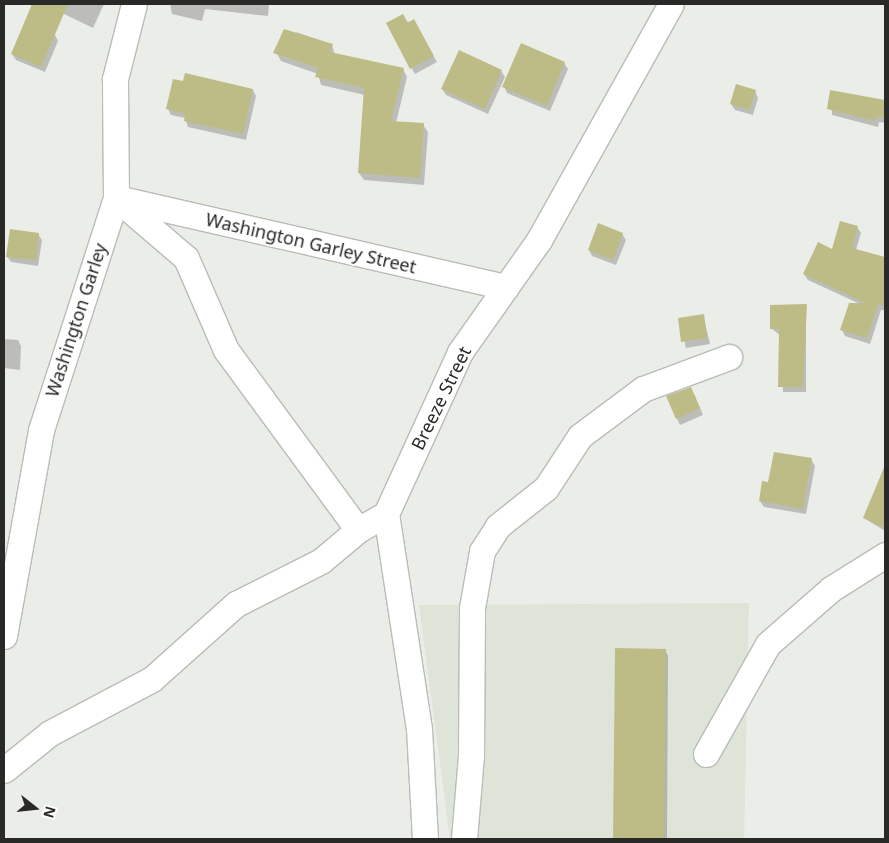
<!DOCTYPE html>
<html>
<head>
<meta charset="utf-8">
<style>
  body { margin:0 }
  #map { position:relative; width:889px; height:843px; overflow:hidden; background:#ebede8; font-family:"Noto Sans",sans-serif }
  div>[style] { position:absolute }
  .built>* { inset:0; background:#dee4d8 }
  .shadow>* { inset:0; background:#0003 }
  .building>* { inset:0; background:#bdbc86 }
  .roads { filter:drop-shadow(1px 0 #b9bcb7) drop-shadow(-1px 0 #b9bcb7) drop-shadow(0 1px #b9bcb7) drop-shadow(0 -1px #b9bcb7) }
  .minor>* { height:25px; margin:-12.5px; padding:0 12.5px; transform-origin:12.5px; border-radius:12.5px; background:#fff }
  span { translate:-50% -50%; white-space:nowrap; text-align:center; line-height:1.15; -webkit-text-stroke:4px #fff; paint-order:stroke }
  .street-label { font-size:18px; color:#292a28 }
  .frame { position:absolute; inset:0; border:5px solid #292a28; pointer-events:none }
  .north { position:absolute; left:10px; top:783px; width:50px; height:50px; -webkit-text-stroke:4px #fff; paint-order:stroke; rotate:106deg; font-size:14px; font-weight:700; line-height:20px; text-align:center; color:#292a28 }
  .north::after { content:''; display:block; margin:auto; width:18px; height:22px; background:#292a28; clip-path:polygon(50% 0,100% 100%,50% 72%,0 100%) }
</style>
</head>
<body>
<div id="map">
  <div class="built">
    <div style="clip-path:polygon(749px 603px,744px 839px,450px 839px,419px 605px)"></div>
  </div>
  <div class="shadow">
    <div style="clip-path:polygon(58px 4px,104px 4px,93px 28px,64px 14px)"></div>
    <div style="clip-path:polygon(170px 4px,269px 4px,268px 16px,205px 9px,202px 21px,172px 14px)"></div>
    <div style="clip-path:polygon(414px 21px,437px 62px,415px 74px,387px 24px)"></div>
    <div style="clip-path:polygon(296px 32px,332px 45px,335px 55px,403px 69px,407px 77px,396px 123px,423px 125px,428px 132px,424px 185px,364px 180px,359px 173px,365px 95px,321px 85px,318px 74px,281px 61px,277px 54px,292px 45px)"></div>
    <div style="clip-path:polygon(55px 35px,58px 41px,45px 72px,16px 60px,12px 54px)"></div>
    <div style="clip-path:polygon(564px 63px,568px 69px,550px 111px,507px 93px,504px 86px)"></div>
    <div style="clip-path:polygon(501px 71px,505px 77px,488px 114px,446px 95px,442px 89px)"></div>
    <div style="clip-path:polygon(253px 90px,256px 96px,246px 140px,188px 127px,185px 118px,171px 115px,168px 109px)"></div>
    <div style="clip-path:polygon(755px 91px,758px 98px,753px 115px,735px 110px,731px 104px)"></div>
    <div style="clip-path:polygon(831px 92px,885px 101px,885px 123px,879px 122px,878px 127px,832px 115px)"></div>
    <div style="clip-path:polygon(857px 227px,861px 233px,856px 250px,885px 258px,885px 310px,881px 310px,870px 344px,845px 336px,842px 330px,860px 304px,808px 280px,804px 274px)"></div>
    <div style="clip-path:polygon(38px 234px,42px 240px,38px 266px,11px 262px,7px 256px)"></div>
    <div style="clip-path:polygon(622px 234px,626px 240px,616px 265px,592px 256px,589px 250px)"></div>
    <div style="clip-path:polygon(806px 306px,806px 392px,783px 392px,780px 335px,772px 329px)"></div>
    <div style="clip-path:polygon(703px 315px,710px 344px,686px 348px,679px 319px)"></div>
    <div style="clip-path:polygon(4px 339px,18px 340px,21px 346px,20px 370px,4px 368px)"></div>
    <div style="clip-path:polygon(694px 394px,703px 415px,680px 425px,667px 397px)"></div>
    <div style="clip-path:polygon(811px 459px,815px 466px,806px 514px,764px 507px,760px 501px,769px 484px)"></div>
    <div style="clip-path:polygon(884px 471px,885px 472px,885px 531px,864px 518px)"></div>
    <div style="clip-path:polygon(616px 650px,665px 650px,668px 656px,667px 839px,615px 839px)"></div>
  </div>
  <div class="building">
    <div style="clip-path:polygon(32px 4px,68px 4px,41px 67px,11px 54px)"></div>
    <div style="clip-path:polygon(403px 14px,408px 23px,414px 19px,434px 56px,410px 69px,386px 23px)"></div>
    <div style="clip-path:polygon(284px 29px,333px 44px,330px 52px,404px 68px,391px 121px,424px 123px,420px 178px,358px 173px,364px 88px,315px 77px,318px 68px,273px 53px)"></div>
    <div style="clip-path:polygon(521px 43px,565px 62px,547px 106px,502px 87px)"></div>
    <div style="clip-path:polygon(459px 50px,502px 70px,485px 109px,441px 89px)"></div>
    <div style="clip-path:polygon(185px 73px,253px 89px,243px 134px,184px 121px,185px 114px,166px 109px,173px 79px,183px 81px)"></div>
    <div style="clip-path:polygon(736px 84px,756px 90px,749px 110px,730px 104px)"></div>
    <div style="clip-path:polygon(830px 90px,885px 100px,885px 118px,876px 116px,875px 121px,827px 109px)"></div>
    <div style="clip-path:polygon(840px 221px,858px 226px,852px 248px,885px 257px,885px 306px,878px 304px,867px 338px,840px 330px,849px 303px,865px 303px,803px 274px,818px 242px,832px 249px)"></div>
    <div style="clip-path:polygon(598px 223px,623px 233px,613px 260px,588px 250px)"></div>
    <div style="clip-path:polygon(10px 229px,39px 233px,36px 260px,6px 257px)"></div>
    <div style="clip-path:polygon(807px 304px,803px 387px,778px 387px,779px 329px,770px 329px,770px 305px)"></div>
    <div style="clip-path:polygon(704px 314px,707px 338px,681px 342px,678px 318px)"></div>
    <div style="clip-path:polygon(691px 387px,700px 408px,676px 419px,666px 396px)"></div>
    <div style="clip-path:polygon(774px 452px,812px 458px,803px 509px,759px 501px,762px 481px,768px 482px)"></div>
    <div style="clip-path:polygon(885px 465px,885px 528px,863px 518px)"></div>
    <div style="clip-path:polygon(615px 648px,666px 649px,664px 839px,613px 839px)"></div>
  </div>
  <div class="roads">
    <div class="minor">
      <div style="left:116px;top:198px;width:92px;rotate:40.6deg"></div>
      <div style="left:186px;top:258px;width:100px;rotate:66.5deg"></div>
      <div style="left:226px;top:350px;width:223px;rotate:53.7deg"></div>
      <div style="left:121px;top:199px;width:395px;rotate:12.9deg"></div>
      <div style="left:4px;top:636px;width:209px;rotate:-79.8deg"></div>
      <div style="left:41px;top:430px;width:244px;rotate:-72.1deg"></div>
      <div style="left:116px;top:198px;width:119px;rotate:-90.5deg"></div>
      <div style="left:115px;top:79px;width:77px;rotate:-75.8deg"></div>
      <div style="left:706px;top:754px;width:126px;rotate:-60.6deg"></div>
      <div style="left:768px;top:644px;width:84px;rotate:-41.1deg"></div>
      <div style="left:831px;top:589px;width:64px;rotate:-32.2deg"></div>
      <div style="left:4px;top:770px;width:59px;rotate:-38.8deg"></div>
      <div style="left:50px;top:733px;width:115px;rotate:-27.9deg"></div>
      <div style="left:152px;top:679px;width:113px;rotate:-41.8deg"></div>
      <div style="left:236px;top:604px;width:95px;rotate:-26.8deg"></div>
      <div style="left:321px;top:561px;width:48px;rotate:-40deg"></div>
      <div style="left:358px;top:530px;width:32px;rotate:-30deg"></div>
      <div style="left:425px;top:839px;width:110px;rotate:-93.1deg"></div>
      <div style="left:419px;top:729px;width:218px;rotate:-98.7deg"></div>
      <div style="left:386px;top:514px;width:178px;rotate:-65.4deg"></div>
      <div style="left:460px;top:352px;width:137px;rotate:-54.8deg"></div>
      <div style="left:539px;top:240px;width:270px;rotate:-60.8deg"></div>
      <div style="left:464px;top:839px;width:84px;rotate:-85.2deg"></div>
      <div style="left:471px;top:755px;width:147px;rotate:-89.6deg"></div>
      <div style="left:472px;top:608px;width:58px;rotate:-80deg"></div>
      <div style="left:482px;top:551px;width:30px;rotate:-57deg"></div>
      <div style="left:498px;top:526px;width:61px;rotate:-38.4deg"></div>
      <div style="left:546px;top:488px;width:62px;rotate:-56.8deg"></div>
      <div style="left:580px;top:436px;width:79px;rotate:-36.7deg"></div>
      <div style="left:643px;top:389px;width:92px;rotate:-20.4deg"></div>
    </div>
  </div>
  <div class="street-label">
    <span style="left:311px;top:243px;rotate:13deg">Washington Garley Street</span>
    <span style="left:76px;top:320px;rotate:-72deg">Washington Garley</span>
    <span style="left:441px;top:398px;rotate:-64deg">Breeze Street</span>
  </div>
  <div class="frame"></div>
  <div class="north">N</div>
</div>
</body>
</html>
